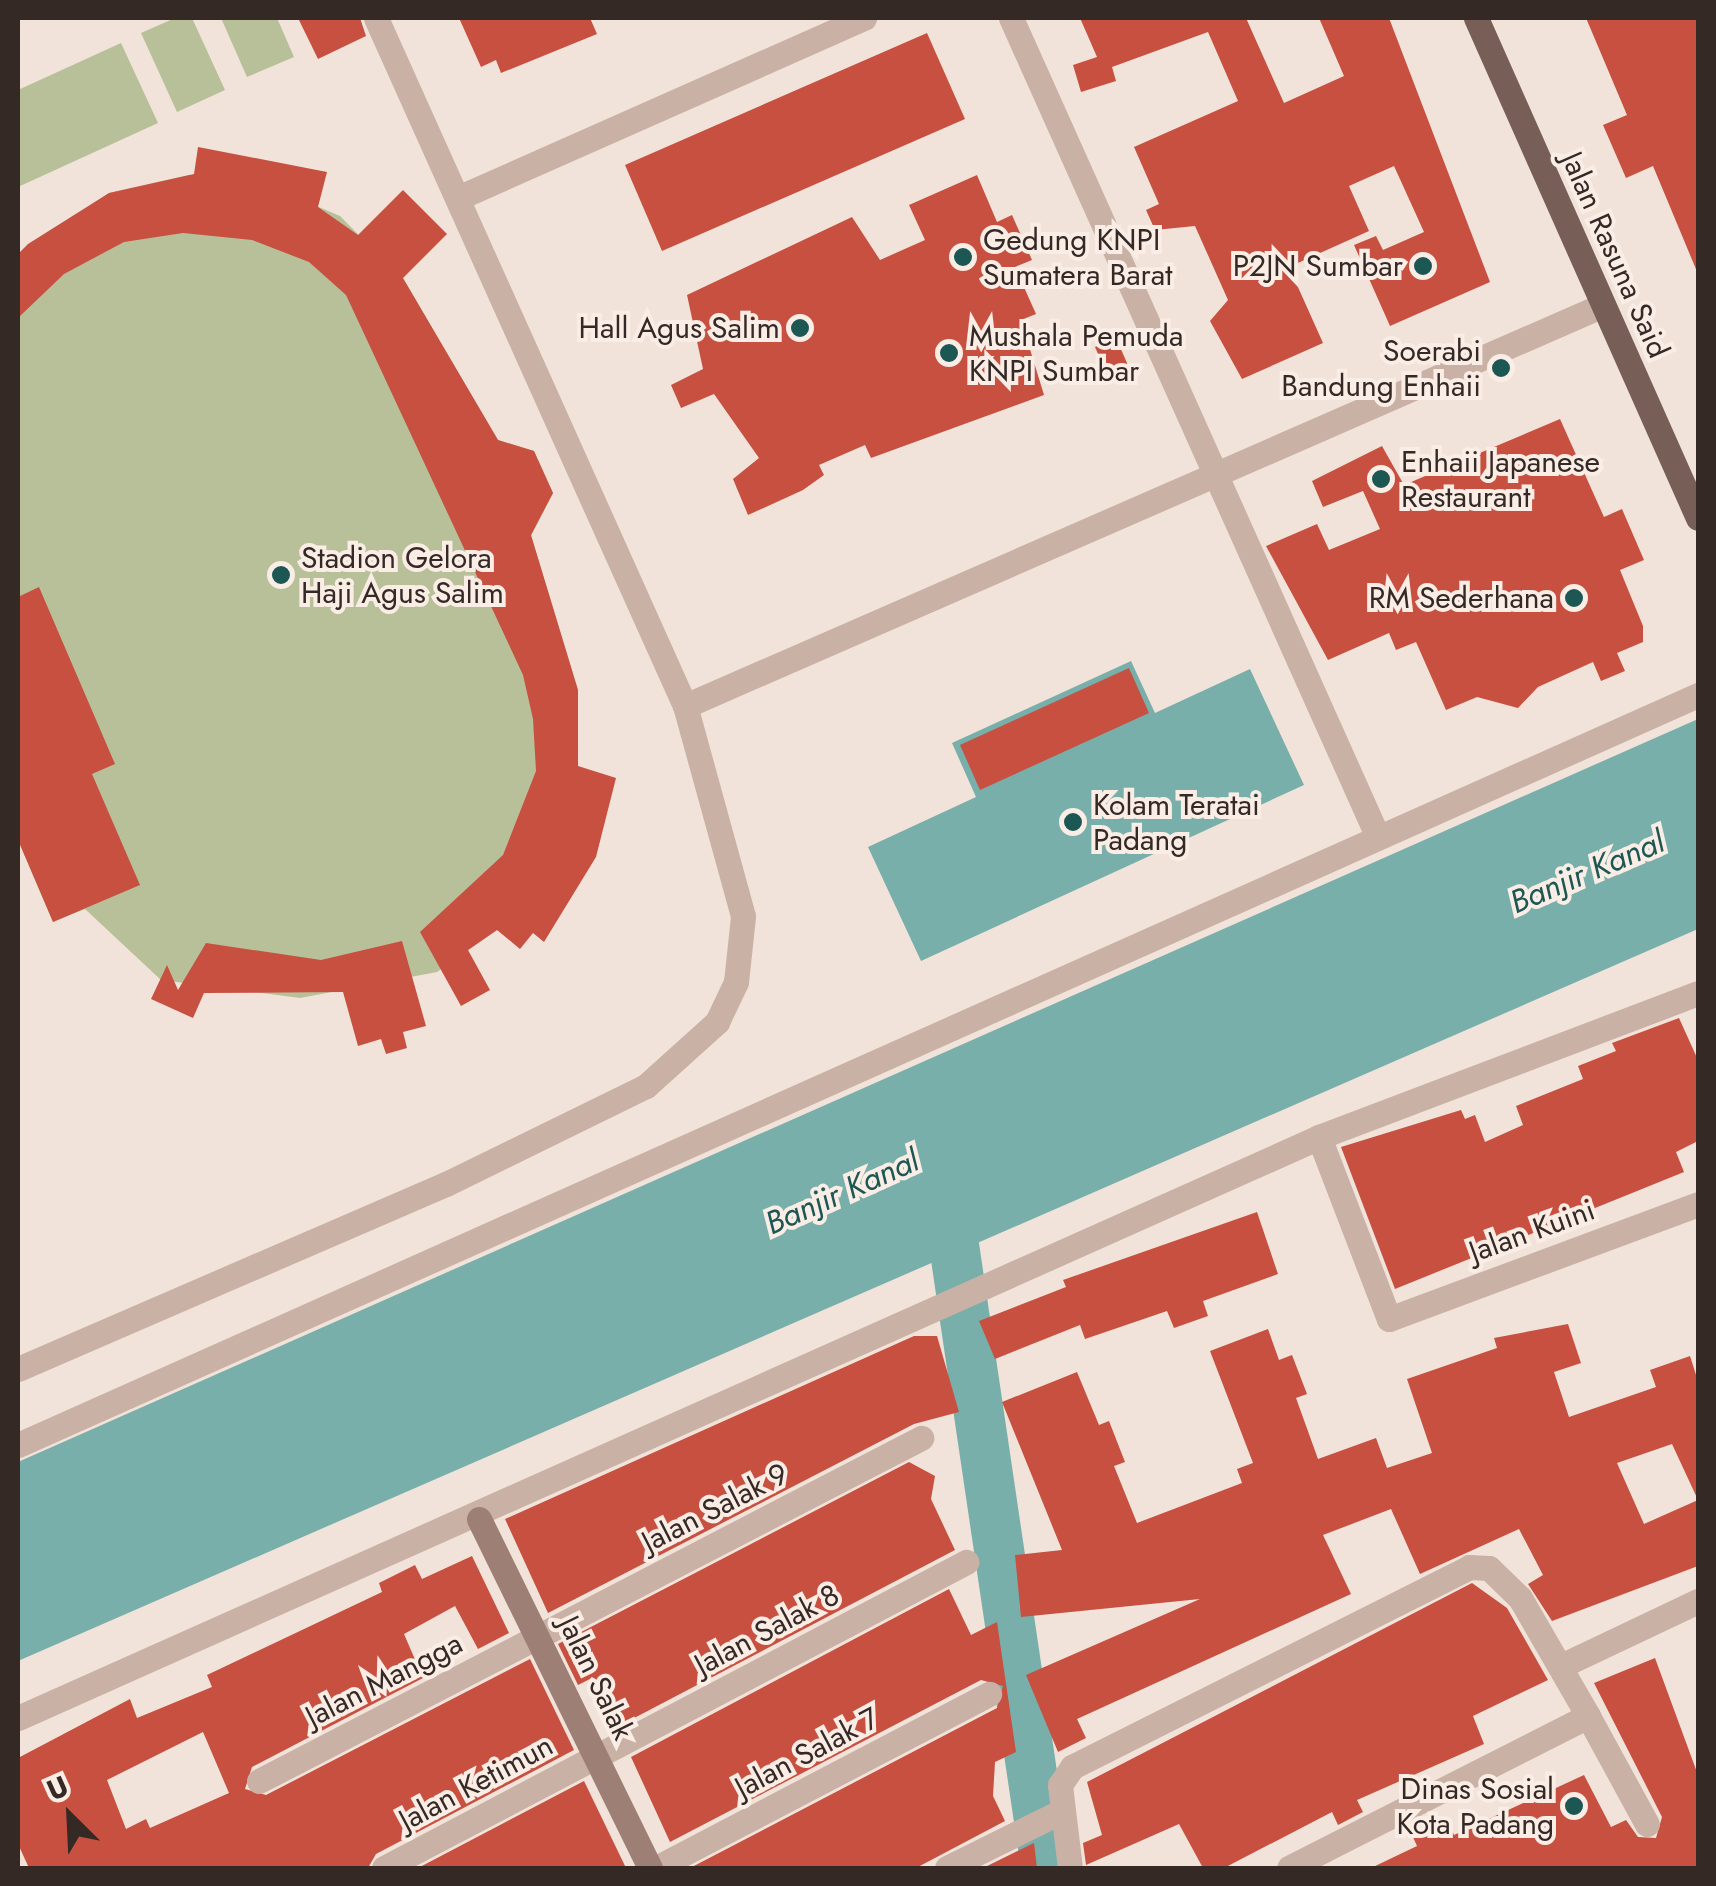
<!DOCTYPE html>
<html>
<head>
<meta charset="utf-8">
<style>
  body { margin:0 }
  #map { position:relative; width:1716px; height:1886px; overflow:hidden; background:#f1e3d9; font-family:Jost,sans-serif }
  div>[style] { position:absolute }
  .green>* { inset:0; background:#b8c099 }
  .water>* { inset:0; background:#78afaa }
  .river>* { height:50px; margin:-25px; padding:0 25px; transform-origin:25px; border-radius:25px; background:#78afaa }
  .building>* { inset:0; background:#c75041 }
  .street>* { height:25px; margin:-12.5px; padding:0 12.5px; transform-origin:12.5px; border-radius:12.5px; background:#cab1a5 }
  .secondary>* { height:25px; margin:-12.5px; padding:0 12.5px; transform-origin:12.5px; border-radius:12.5px; background:#9d7f76 }
  .primary>* { height:25px; margin:-12.5px; padding:0 12.5px; transform-origin:12.5px; border-radius:12.5px; background:#775e57 }
  .dots>* { width:28px; height:28px; translate:-50% -50%; box-sizing:border-box; border:5px solid #f9ede5; border-radius:50% }
  span { translate:-50% -50%; white-space:nowrap; text-align:center; line-height:1.15; -webkit-text-stroke:8px #f9ede5; paint-order:stroke }
  .poi-label { font-size:30px; color:#352926 }
  .left { translate:0 -50%; text-align:left }
  .right { translate:-100% -50%; text-align:right }
  .street-label { font-size:30px; color:#352926 }
  .water-label { font-size:32px; color:#1c5753; font-style:italic }
  .frame { position:absolute; inset:0; border:20px solid #352926; pointer-events:none }
  .north { position:absolute; left:20px; top:1766px; width:100px; height:100px; -webkit-text-stroke:8px #f9ede5; paint-order:stroke; rotate:336deg; font-size:28px; font-weight:700; line-height:40px; text-align:center; color:#352926 }
  .north::after { content:''; display:block; margin:auto; width:35px; height:45px; background:#352926; clip-path:polygon(50% 0,100% 100%,50% 72%,0 100%) }
</style>
</head>
<body>
<div id="map">
  <div class="green">
    <div style="clip-path:polygon(175px 18px,192px 18px,225px 90px,177px 112px,141px 33px)"></div>
    <div style="clip-path:polygon(221px 18px,277px 18px,294px 57px,247px 77px)"></div>
    <div style="clip-path:polygon(121px 43px,158px 123px,18px 187px,18px 90px)"></div>
    <div style="clip-path:polygon(189px 175px,260px 182px,340px 216px,405px 282px,498px 440px,534px 451px,553px 493px,531px 536px,578px 690px,571px 815px,500px 928px,437px 972px,300px 998px,161px 980px,85px 909px,53px 922px,18px 840px,18px 254px,109px 193px)"></div>
  </div>
  <div class="water">
    <div style="clip-path:polygon(1131px 661px,1155px 713px,1250px 669px,1304px 785px,921px 961px,868px 847px,976px 797px,952px 743px)"></div>
    <div style="clip-path:polygon(1698px 719px,1698px 929px,18px 1661px,18px 1462px)"></div>
  </div>
  <div class="river">
    <div style="left:945px;top:1184px;width:691px;rotate:81.6deg"></div>
  </div>
  <div class="building">
    <div style="clip-path:polygon(298px 18px,360px 18px,366px 36px,318px 59px)"></div>
    <div style="clip-path:polygon(459px 18px,590px 18px,597px 34px,501px 73px,496px 60px,481px 67px)"></div>
    <div style="clip-path:polygon(1080px 18px,1246px 18px,1284px 103px,1344px 76px,1319px 18px,1389px 18px,1490px 282px,1390px 326px,1354px 245px,1376px 236px,1383px 250px,1424px 232px,1394px 166px,1349px 186px,1369px 231px,1289px 267px,1323px 343px,1242px 379px,1210px 321px,1228px 300px,1195px 226px,1155px 230px,1146px 210px,1159px 204px,1134px 147px,1238px 101px,1208px 32px,1112px 67px,1116px 81px,1081px 92px,1073px 65px,1097px 57px)"></div>
    <div style="clip-path:polygon(1586px 18px,1698px 18px,1698px 274px,1653px 166px,1626px 178px,1603px 125px,1627px 115px)"></div>
    <div style="clip-path:polygon(927px 33px,965px 119px,662px 251px,625px 165px)"></div>
    <div style="clip-path:polygon(198px 147px,327px 172px,318px 207px,358px 235px,403px 190px,447px 234px,403px 278px,498px 440px,534px 451px,553px 493px,531px 535px,578px 690px,578px 766px,616px 778px,596px 857px,544px 942px,533px 933px,520px 949px,497px 930px,468px 950px,490px 990px,461px 1006px,420px 932px,503px 855px,536px 771px,533px 719px,523px 675px,346px 295px,309px 262px,252px 240px,183px 233px,124px 242px,64px 274px,18px 318px,18px 254px,28px 244px,109px 193px,194px 174px)"></div>
    <div style="clip-path:polygon(977px 175px,997px 222px,1012px 215px,1032px 260px,1015px 267px,1036px 314px,1021px 320px,1044px 395px,871px 458px,865px 445px,819px 465px,824px 475px,803px 490px,748px 515px,733px 479px,759px 458px,714px 394px,681px 408px,671px 385px,703px 369px,687px 295px,852px 217px,880px 260px,925px 240px,909px 205px)"></div>
    <div style="clip-path:polygon(1116px 338px,1131px 372px,1110px 381px,1095px 347px)"></div>
    <div style="clip-path:polygon(1560px 419px,1604px 517px,1622px 509px,1644px 560px,1620px 570px,1643px 626px,1643px 642px,1617px 653px,1625px 671px,1601px 681px,1593px 662px,1538px 687px,1518px 708px,1477px 697px,1446px 710px,1416px 642px,1396px 650px,1389px 633px,1328px 660px,1266px 546px,1317px 524px,1329px 550px,1380px 529px,1363px 491px,1323px 507px,1312px 481px,1382px 446px,1404px 485px)"></div>
    <div style="clip-path:polygon(39px 587px,115px 764px,92px 774px,140px 885px,53px 922px,18px 840px,18px 597px)"></div>
    <div style="clip-path:polygon(1129px 668px,1149px 713px,980px 790px,960px 745px)"></div>
    <div style="clip-path:polygon(402px 941px,426px 1026px,403px 1032px,407px 1048px,386px 1054px,381px 1039px,358px 1046px,343px 992px,204px 993px,193px 1018px,151px 999px,167px 965px,178px 990px,206px 943px,321px 960px)"></div>
    <div style="clip-path:polygon(1679px 1018px,1698px 1060px,1698px 1141px,1676px 1152px,1684px 1172px,1395px 1289px,1341px 1147px,1461px 1110px,1465px 1119px,1475px 1115px,1485px 1142px,1523px 1125px,1516px 1106px,1583px 1079px,1578px 1066px,1616px 1051px,1612px 1043px)"></div>
    <div style="clip-path:polygon(1257px 1212px,1278px 1274px,1203px 1301px,1208px 1316px,1174px 1328px,1167px 1311px,1085px 1339px,1080px 1325px,995px 1359px,979px 1321px,1066px 1287px,1063px 1280px)"></div>
    <div style="clip-path:polygon(evenodd,1568px 1324px,1581px 1363px,1554px 1372px,1569px 1417px,1656px 1387px,1650px 1370px,1690px 1356px,1698px 1381px,1698px 1566px,1552px 1621px,1528px 1584px,1543px 1575px,1519px 1529px,1420px 1574px,1391px 1509px,1323px 1535px,1351px 1594px,1077px 1719px,1086px 1738px,1058px 1752px,1026px 1675px,1200px 1599px,1021px 1617px,1015px 1555px,1062px 1550px,1002px 1402px,1077px 1372px,1099px 1425px,1109px 1421px,1125px 1462px,1114px 1466px,1137px 1523px,1242px 1483px,1237px 1469px,1253px 1463px,1210px 1351px,1268px 1329px,1279px 1360px,1292px 1355px,1307px 1394px,1296px 1398px,1318px 1459px,1376px 1438px,1387px 1468px,1432px 1453px,1407px 1379px,1497px 1348px,1494px 1338px,1568px 1324px,1672px 1444px,1698px 1500px,1644px 1524px,1617px 1463px,1672px 1444px)"></div>
    <div style="clip-path:polygon(914px 1336px,937px 1336px,959px 1412px,914px 1424px,548px 1613px,505px 1519px)"></div>
    <div style="clip-path:polygon(909px 1462px,935px 1476px,931px 1499px,955px 1550px,617px 1727px,592px 1678px,578px 1685px,558px 1644px)"></div>
    <div style="clip-path:polygon(evenodd,472px 1556px,509px 1633px,478px 1649px,455px 1606px,404px 1634px,423px 1678px,252px 1767px,245px 1789px,266px 1795px,530px 1659px,574px 1750px,376px 1854px,368px 1868px,29px 1868px,18px 1844px,18px 1758px,130px 1699px,137px 1718px,212px 1687px,207px 1675px,382px 1592px,379px 1583px,415px 1565px,422px 1579px,472px 1556px,203px 1732px,229px 1793px,150px 1828px,146px 1819px,126px 1829px,107px 1780px,203px 1732px)"></div>
    <div style="clip-path:polygon(1472px 1583px,1507px 1608px,1548px 1680px,1473px 1716px,1484px 1744px,1357px 1800px,1363px 1812px,1338px 1825px,1332px 1812px,1224px 1868px,1203px 1868px,1179px 1824px,1086px 1865px,1083px 1843px,1102px 1835px,1087px 1782px)"></div>
    <div style="clip-path:polygon(949px 1589px,971px 1635px,997px 1622px,1016px 1752px,995px 1762px,993px 1796px,1005px 1821px,916px 1868px,690px 1868px,997px 1708px,1003px 1686px,981px 1680px,670px 1842px,631px 1757px)"></div>
    <div style="clip-path:polygon(1655px 1658px,1698px 1775px,1698px 1868px,1371px 1868px,1417px 1846px,1412px 1835px,1446px 1818px,1454px 1835px,1584px 1775px,1611px 1827px,1626px 1820px,1638px 1837px,1656px 1838px,1662px 1817px,1594px 1683px)"></div>
    <div style="clip-path:polygon(584px 1781px,626px 1868px,418px 1868px)"></div>
    <div style="clip-path:polygon(1034px 1843px,1037px 1868px,983px 1868px)"></div>
  </div>
  <div class="street">
    <div style="left:1011px;top:18px;width:895px;rotate:65.87deg"></div>
    <div style="left:460px;top:197px;width:442px;rotate:-23.9deg"></div>
    <div style="left:685px;top:706px;width:1000px;rotate:-23.59deg"></div>
    <div style="left:1319px;top:1137px;width:195px;rotate:69deg"></div>
    <div style="left:1389px;top:1319px;width:330px;rotate:-20.4deg"></div>
    <div style="left:18px;top:1369px;width:466px;rotate:-23.4deg"></div>
    <div style="left:446px;top:1184px;width:223px;rotate:-26.1deg"></div>
    <div style="left:646px;top:1086px;width:96px;rotate:-42deg"></div>
    <div style="left:717px;top:1022px;width:44px;rotate:-64.6deg"></div>
    <div style="left:736px;top:982px;width:66px;rotate:-83.9deg"></div>
    <div style="left:743px;top:916px;width:218px;rotate:-105.4deg"></div>
    <div style="left:685px;top:706px;width:754px;rotate:-114.19deg"></div>
    <div style="left:18px;top:1445px;width:1840px;rotate:-24.06deg"></div>
    <div style="left:1563px;top:1665px;width:149px;rotate:-25.4deg"></div>
    <div style="left:1588px;top:1716px;width:123px;rotate:61.4deg"></div>
    <div style="left:18px;top:1718px;width:1425px;rotate:-24.06deg"></div>
    <div style="left:1319px;top:1137px;width:405px;rotate:-20.8deg"></div>
    <div style="left:259px;top:1781px;width:746px;rotate:-27.39deg"></div>
    <div style="left:384px;top:1868px;width:658px;rotate:-27.73deg"></div>
    <div style="left:656px;top:1868px;width:376px;rotate:-27.6deg"></div>
    <div style="left:947px;top:1868px;width:128px;rotate:-26.4deg"></div>
    <div style="left:1070px;top:1868px;width:84px;rotate:-96.9deg"></div>
    <div style="left:1060px;top:1785px;width:22px;rotate:-56deg"></div>
    <div style="left:1072px;top:1767px;width:445px;rotate:-26.7deg"></div>
    <div style="left:1469px;top:1567px;width:20px;rotate:3deg"></div>
    <div style="left:1489px;top:1568px;width:43px;rotate:44.1deg"></div>
    <div style="left:1520px;top:1598px;width:136px;rotate:60deg"></div>
    <div style="left:1588px;top:1716px;width:335px;rotate:153.1deg"></div>
  </div>
  <div class="secondary">
    <div style="left:479px;top:1519px;width:389px;rotate:63.9deg"></div>
  </div>
  <div class="primary">
    <div style="left:1476px;top:18px;width:547px;rotate:66.06deg"></div>
  </div>
  <div class="dots">
    <div style="left:963px;top:257px;background:#1c5753"></div>
    <div style="left:1423px;top:266px;background:#1c5753"></div>
    <div style="left:800px;top:328px;background:#1c5753"></div>
    <div style="left:949px;top:353px;background:#1c5753"></div>
    <div style="left:1501px;top:368px;background:#1c5753"></div>
    <div style="left:1381px;top:479px;background:#1c5753"></div>
    <div style="left:281px;top:575px;background:#1c5753"></div>
    <div style="left:1574px;top:598px;background:#1c5753"></div>
    <div style="left:1073px;top:822px;background:#1c5753"></div>
    <div style="left:1574px;top:1806px;background:#1c5753"></div>
  </div>
  <div class="poi-label">
    <span class="left" style="left:983px;top:257px">Gedung KNPI<br>Sumatera Barat</span>
    <span class="right" style="left:1403px;top:266px">P2JN Sumbar</span>
    <span class="right" style="left:780px;top:328px">Hall Agus Salim</span>
    <span class="left" style="left:969px;top:353px">Mushala Pemuda<br>KNPI Sumbar</span>
    <span class="right" style="left:1481px;top:368px">Soerabi<br>Bandung Enhaii</span>
    <span class="left" style="left:1401px;top:479px">Enhaii Japanese<br>Restaurant</span>
    <span class="left" style="left:301px;top:575px">Stadion Gelora<br>Haji Agus Salim</span>
    <span class="right" style="left:1554px;top:598px">RM Sederhana</span>
    <span class="left" style="left:1093px;top:822px">Kolam Teratai<br>Padang</span>
    <span class="right" style="left:1554px;top:1806px">Dinas Sosial<br>Kota Padang</span>
  </div>
  <div class="street-label">
    <span style="left:1615px;top:255px;rotate:66deg">Jalan Rasuna Said</span>
    <span style="left:1532px;top:1231px;rotate:-20deg">Jalan Kuini</span>
    <span style="left:715px;top:1508px;rotate:-27deg">Jalan Salak 9</span>
    <span style="left:767px;top:1630px;rotate:-28deg">Jalan Salak 8</span>
    <span style="left:596px;top:1678px;rotate:64deg">Jalan Salak</span>
    <span style="left:384px;top:1680px;rotate:-27deg">Jalan Mangga</span>
    <span style="left:807px;top:1753px;rotate:-28deg">Jalan Salak 7</span>
    <span style="left:476px;top:1783px;rotate:-28deg">Jalan Ketimun</span>
  </div>
  <div class="water-label">
    <span style="left:1587px;top:872px;rotate:-23deg">Banjir Kanal</span>
    <span style="left:842px;top:1192px;rotate:-24deg">Banjir Kanal</span>
  </div>
  <div class="frame"></div>
  <div class="north">U</div>
</div>
</body>
</html>
